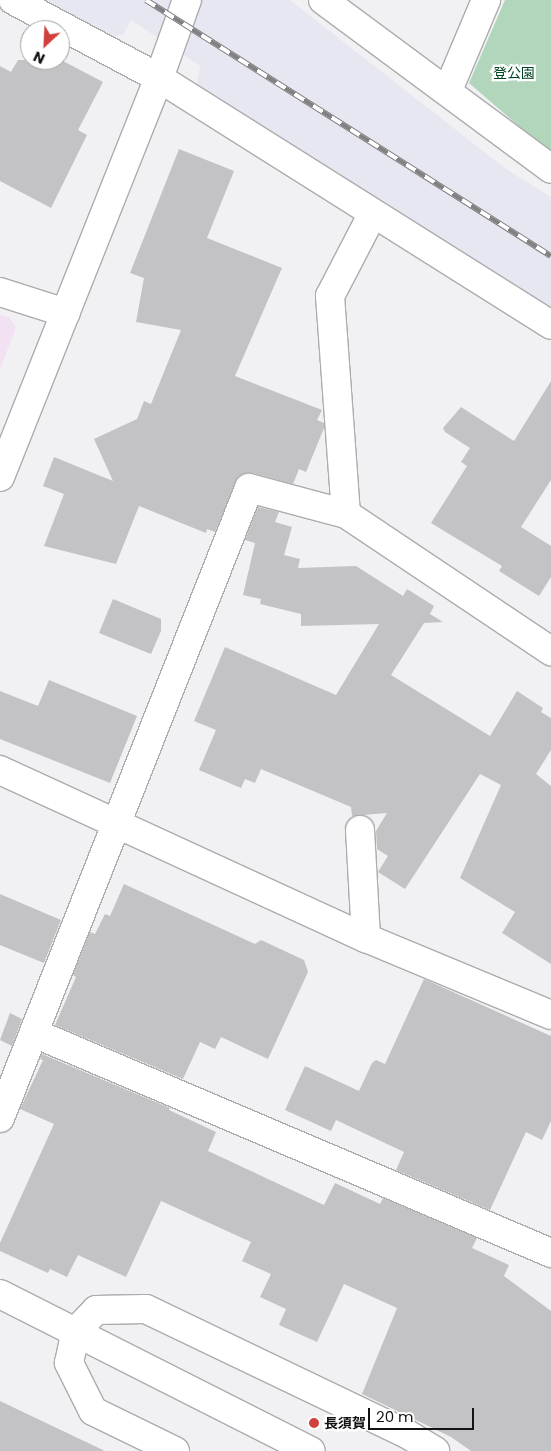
<!DOCTYPE html>
<html>
<head>
<meta charset="utf-8">
<style>
  body { margin:0 }
  #map { position:relative; width:551px; height:1451px; overflow:hidden; background:#f1f1f3; font-family:Poppins,"Noto Sans JP",sans-serif }
  div>[style] { position:absolute }
  .commercial>* { inset:0; background:#f2e1f3 }
  .built>* { inset:0; background:#e7e7f1 }
  .green>* { inset:0; background:#b2d6bc }
  .building>* { inset:0; background:#c3c3c5 }
  .roads { filter:drop-shadow(1px 0 #abacae) drop-shadow(-1px 0 #abacae) drop-shadow(0 1px #abacae) drop-shadow(0 -1px #abacae) }
  .minor>* { height:28px; margin:-14px; padding:0 14px; transform-origin:14px; border-radius:14px; background:#fff }
  .rail>* { height:5.5px; margin-top:-2.75px; transform-origin:0; background:repeating-linear-gradient(90deg,#fff 0 11px,#818182 0 22px); box-sizing:border-box; border-block:1px solid #818182 }
  .dots>* { width:14px; height:14px; translate:-50% -50%; box-sizing:border-box; border:2px solid #fff; border-radius:50% }
  span { translate:-50% -50%; white-space:nowrap; text-align:center; line-height:1.15; -webkit-text-stroke:4.5px #fff; paint-order:stroke }
  .park-label { font-size:14px; color:#004322 }
  .poi-label { font-size:14px; color:#131314; font-weight:700 }
  .left { translate:0 -50%; text-align:left }
  .north { position:absolute; left:20px; top:20px; width:50px; height:50px; box-sizing:border-box; background:#fff; border:1px solid #a1a1a1; border-radius:50%; rotate:205deg; font-size:14px; font-weight:700; line-height:20px; text-align:center; color:#131314 }
  .north::after { content:''; display:block; margin:auto; width:18px; height:22px; background:#d0413e; clip-path:polygon(50% 0,100% 100%,50% 72%,0 100%) }
  .scale { position:absolute; left:368px; top:1408px; width:106px; height:22px; box-sizing:border-box; border:2px solid #131314; border-top:0; padding-left:6px; font-size:15px; line-height:18px; white-space:nowrap; color:#131314; -webkit-text-stroke:4px #fff; paint-order:stroke }
</style>
</head>
<body>
<div id="map">
  <div class="commercial">
    <div style="clip-path:polygon(0 314px,10px 318px,16px 328px,0 369px)"></div>
  </div>
  <div class="built">
    <div style="clip-path:polygon(46px 0,290px 0,506px 169px,551px 197px,551px 309px,197px 84px,200px 66px,131px 20px,123px 35px,111px 37px)"></div>
  </div>
  <div class="green">
    <div style="clip-path:polygon(505px 0,551px 0,551px 154px,469px 83px)"></div>
  </div>
  <div class="building">
    <div style="clip-path:polygon(18px 60px,61px 60px,103px 82px,78px 130px,87px 135px,51px 208px,0 181px,0 66px,11px 72px)"></div>
    <div style="clip-path:polygon(179px 149px,234px 171px,207px 238px,282px 268px,235px 376px,322px 410px,317px 420px,324px 423px,324px 428px,306px 472px,299px 469px,293px 484px,253px 473px,239px 476px,215px 532px,207px 529px,206px 533px,139px 506px,116px 564px,44px 546px,64px 494px,43px 486px,54px 457px,113px 481px,94px 439px,137px 419px,144px 401px,151px 404px,181px 330px,136px 322px,144px 278px,130px 273px)"></div>
    <div style="clip-path:polygon(551px 381px,551px 480px,521px 527px,551px 546px,551px 577px,539px 596px,499px 571px,502px 566px,431px 523px,467px 466px,461px 462px,470px 448px,445px 432px,443px 428px,461px 407px,514px 441px)"></div>
    <div style="clip-path:polygon(258px 507px,279px 512px,275px 522px,292px 527px,284px 555px,300px 559px,298px 568px,356px 566px,403px 596px,407px 589px,434px 606px,430px 614px,443px 622px,424px 623px,391px 675px,490px 736px,517px 691px,543px 708px,541px 712px,551px 718px,551px 750px,536px 774px,551px 786px,551px 964px,502px 933px,515px 912px,460px 878px,501px 785px,480px 774px,405px 889px,378px 872px,388px 856px,377px 849px,376px 831px,387px 813px,352px 816px,351px 807px,261px 769px,255px 783px,245px 779px,241px 788px,199px 770px,216px 730px,194px 721px,225px 647px,336px 695px,379px 624px,301px 626px,301px 614px,260px 604px,261px 599px,243px 595px,255px 543px,245px 540px)"></div>
    <div style="clip-path:polygon(113px 599px,161px 619px,161px 631px,151px 654px,99px 633px)"></div>
    <div style="clip-path:polygon(49px 680px,137px 716px,110px 783px,0 739px,0 691px,38px 706px)"></div>
    <div style="clip-path:polygon(124px 884px,255px 944px,261px 940px,304px 960px,308px 972px,268px 1059px,221px 1037px,215px 1049px,200px 1042px,183px 1079px,55px 1025px,76px 977px,73px 975px,90px 932px,95px 934px,105px 914px,110px 916px)"></div>
    <div style="clip-path:polygon(0 894px,61px 920px,44px 963px,0 945px)"></div>
    <div style="clip-path:polygon(424px 979px,551px 1036px,551px 1121px,542px 1140px,526px 1132px,490px 1210px,396px 1170px,404px 1152px,336px 1120px,331px 1131px,285px 1110px,305px 1066px,359px 1091px,372px 1063px,376px 1060px,385px 1064px)"></div>
    <div style="clip-path:polygon(10px 1013px,22px 1019px,12px 1046px,0 1040px)"></div>
    <div style="clip-path:polygon(42px 1054px,170px 1108px,169px 1110px,216px 1132px,208px 1151px,324px 1205px,335px 1183px,380px 1204px,383px 1198px,477px 1238px,472px 1248px,509px 1265px,504px 1276px,551px 1311px,551px 1451px,471px 1451px,451px 1437px,362px 1394px,397px 1308px,344px 1284px,317px 1342px,279px 1325px,286px 1309px,260px 1297px,271px 1274px,242px 1261px,251px 1242px,161px 1201px,126px 1277px,78px 1255px,67px 1277px,50px 1269px,48px 1273px,0 1251px,0 1243px,54px 1124px,20px 1109px,43px 1060px,40px 1059px)"></div>
    <div style="clip-path:polygon(0 1401px,105px 1451px,0 1451px)"></div>
  </div>
  <div class="roads">
    <div class="minor">
      <div style="left:13px;top:0;width:166px;rotate:28.1deg"></div>
      <div style="left:159px;top:78px;width:463px;rotate:32.2deg"></div>
      <div style="left:323px;top:0;width:284px;rotate:36.5deg"></div>
      <div style="left:448px;top:90px;width:98px;rotate:-67.1deg"></div>
      <div style="left:0;top:292px;width:69px;rotate:17.7deg"></div>
      <div style="left:0;top:477px;width:430px;rotate:-68.3deg"></div>
      <div style="left:159px;top:78px;width:83px;rotate:-70.3deg"></div>
      <div style="left:346px;top:514px;width:219px;rotate:-94.2deg"></div>
      <div style="left:330px;top:296px;width:93px;rotate:-62.6deg"></div>
      <div style="left:0;top:770px;width:403px;rotate:24.7deg"></div>
      <div style="left:366px;top:938px;width:200px;rotate:22.6deg"></div>
      <div style="left:360px;top:830px;width:108px;rotate:86.8deg"></div>
      <div style="left:34px;top:1033px;width:562px;rotate:23.05deg"></div>
      <div style="left:0;top:1118px;width:677px;rotate:-68.43deg"></div>
      <div style="left:249px;top:488px;width:100px;rotate:15deg"></div>
      <div style="left:346px;top:514px;width:247px;rotate:33.8deg"></div>
      <div style="left:0;top:1294px;width:348px;rotate:26.8deg"></div>
      <div style="left:175px;top:1451px;width:91px;rotate:-154deg"></div>
      <div style="left:93px;top:1411px;width:54px;rotate:-116.6deg"></div>
      <div style="left:69px;top:1363px;width:33px;rotate:-78deg"></div>
      <div style="left:76px;top:1331px;width:29px;rotate:-46deg"></div>
      <div style="left:96px;top:1310px;width:50px;rotate:-1.1deg"></div>
      <div style="left:146px;top:1309px;width:289px;rotate:25.6deg"></div>
      <div style="left:407px;top:1434px;width:33px;rotate:31deg"></div>
    </div>
  </div>
  <div class="rail">
    <div style="left:146px;top:0;width:479px;rotate:32.3deg"></div>
  </div>
  <div class="dots">
    <div style="left:314px;top:1423px;background:#d0413e"></div>
  </div>
  <div class="park-label">
    <span style="left:514px;top:73px">登公園</span>
  </div>
  <div class="poi-label">
    <span class="left" style="left:324px;top:1423px">長須賀</span>
  </div>
  <div class="north">N</div>
  <div class="scale">20 m</div>
</div>
</body>
</html>
